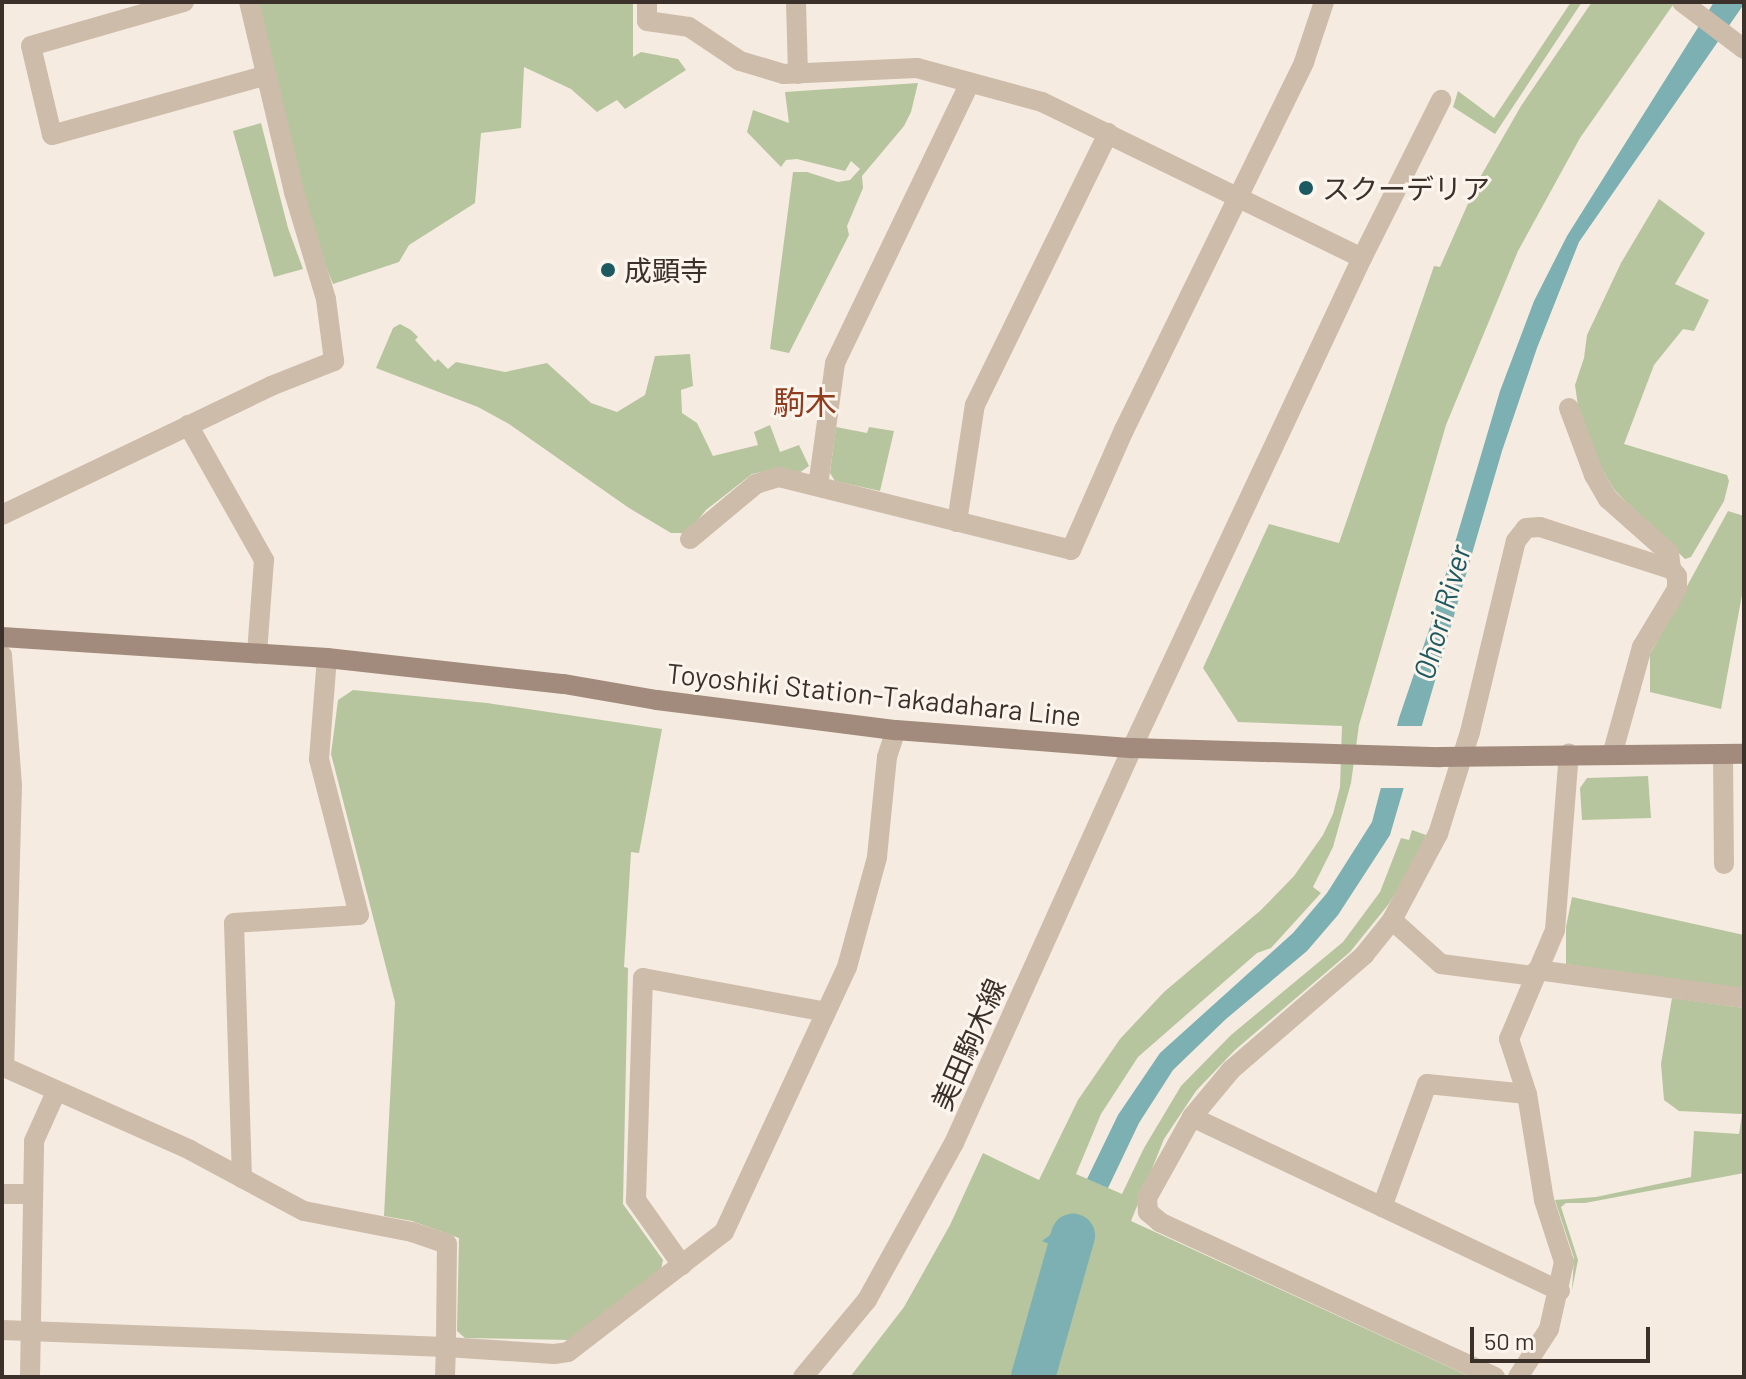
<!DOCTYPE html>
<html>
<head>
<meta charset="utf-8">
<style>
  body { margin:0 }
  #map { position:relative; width:1746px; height:1379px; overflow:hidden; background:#f5ebe0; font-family:Barlow,"Noto Sans JP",sans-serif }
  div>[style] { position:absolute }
  .green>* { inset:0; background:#b7c59f }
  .water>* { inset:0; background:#7db0b3 }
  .pier>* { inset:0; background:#f5ebe0 }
  .river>* { height:44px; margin:-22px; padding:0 22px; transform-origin:22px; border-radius:22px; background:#7db0b3 }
  .pedestrian>* { height:20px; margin:-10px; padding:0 10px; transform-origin:10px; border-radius:10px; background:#cebcab }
  .minor>* { height:20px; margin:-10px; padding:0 10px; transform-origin:10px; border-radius:10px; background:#cebcab }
  .tertiary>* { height:20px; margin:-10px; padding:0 10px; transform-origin:10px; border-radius:10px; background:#cebcab }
  .secondary>* { height:20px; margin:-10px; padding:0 10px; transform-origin:10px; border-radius:10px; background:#a28b7c }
  .dots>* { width:22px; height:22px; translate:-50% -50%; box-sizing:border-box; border:4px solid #fbf5ed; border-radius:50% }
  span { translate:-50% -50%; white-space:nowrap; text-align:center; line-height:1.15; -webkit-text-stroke:6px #fbf5ed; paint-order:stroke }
  .poi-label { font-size:28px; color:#3b302a }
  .left { translate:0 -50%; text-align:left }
  .street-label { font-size:28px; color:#3b302a }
  .water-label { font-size:30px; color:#1d5960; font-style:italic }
  .quarter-label { font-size:32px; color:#8f3c1f }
  .frame { position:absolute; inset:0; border:4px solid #3b302a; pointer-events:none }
  .scale { position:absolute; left:1470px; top:1327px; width:180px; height:36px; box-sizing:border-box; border:4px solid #3b302a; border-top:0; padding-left:10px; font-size:24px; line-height:28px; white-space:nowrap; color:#3b302a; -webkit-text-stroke:6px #fbf5ed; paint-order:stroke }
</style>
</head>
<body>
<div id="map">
  <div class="green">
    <div style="clip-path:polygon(255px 2px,633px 2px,633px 57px,641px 52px,678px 59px,686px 70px,625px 109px,617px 100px,597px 112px,571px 89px,524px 67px,521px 128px,481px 133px,475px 203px,409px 245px,399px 262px,333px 284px,310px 226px)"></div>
    <div style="clip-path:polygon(1571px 2px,1582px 2px,1495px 134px,1453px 107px,1458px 91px,1494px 118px)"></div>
    <div style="clip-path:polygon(1592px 2px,1675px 2px,1580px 138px,1518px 251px,1446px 425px,1359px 725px,1351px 783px,1333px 847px,1313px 887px,1321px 893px,1271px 948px,1257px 953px,1138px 1057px,1101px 1114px,1076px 1174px,1122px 1194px,1144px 1148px,1181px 1086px,1231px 1035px,1343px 942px,1380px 892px,1401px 838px,1409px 840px,1412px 830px,1426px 835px,1413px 865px,1388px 905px,1350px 952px,1235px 1050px,1196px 1091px,1164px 1139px,1131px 1221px,1471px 1377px,850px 1377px,904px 1307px,950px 1225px,983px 1153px,1039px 1180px,1078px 1100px,1120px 1039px,1164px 992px,1261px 910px,1294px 876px,1323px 835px,1333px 814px,1340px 787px,1342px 726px,1238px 722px,1203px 668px,1269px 524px,1339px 543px,1434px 266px,1440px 267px,1478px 181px,1521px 106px)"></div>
    <div style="clip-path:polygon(918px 83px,911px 112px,904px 126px,862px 176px,863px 188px,847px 226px,849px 235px,789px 353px,770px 349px,793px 172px,807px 172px,838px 182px,850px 180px,860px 169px,851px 161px,845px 171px,797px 159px,786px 160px,781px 167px,747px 132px,753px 110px,789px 123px,785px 92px)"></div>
    <div style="clip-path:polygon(261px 123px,288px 228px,303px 269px,274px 277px,233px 131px)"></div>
    <div style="clip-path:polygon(1659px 199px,1705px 233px,1675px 284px,1709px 300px,1694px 331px,1683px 329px,1654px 365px,1624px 444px,1727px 475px,1729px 481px,1724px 501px,1691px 557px,1685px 559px,1615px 491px,1602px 469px,1579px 413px,1575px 385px,1584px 358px,1587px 335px,1621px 263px)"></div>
    <div style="clip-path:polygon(400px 324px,411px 330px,418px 337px,415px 340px,435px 362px,438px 359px,448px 369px,456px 362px,505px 372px,547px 363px,591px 403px,617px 412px,645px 395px,655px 356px,690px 354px,693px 386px,681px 390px,682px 413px,697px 423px,713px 456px,758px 445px,754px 432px,770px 425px,780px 452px,799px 445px,809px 466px,799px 473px,775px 469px,752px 474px,706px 510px,687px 533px,671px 533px,629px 508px,509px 424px,478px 407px,376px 368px,393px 328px)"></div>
    <div style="clip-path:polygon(836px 427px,867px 433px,869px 427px,894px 431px,880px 491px,835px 481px,830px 473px)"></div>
    <div style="clip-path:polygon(1728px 511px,1744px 516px,1744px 584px,1721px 709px,1650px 692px,1650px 654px)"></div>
    <div style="clip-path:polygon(353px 690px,487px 703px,662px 729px,639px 853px,631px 852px,624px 967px,628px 968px,623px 1204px,663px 1260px,661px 1270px,569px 1340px,465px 1338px,457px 1331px,459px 1238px,412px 1221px,384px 1216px,395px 1002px,331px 754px,338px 700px)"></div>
    <div style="clip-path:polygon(1648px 776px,1651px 818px,1582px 820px,1580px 788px,1587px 778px)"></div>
    <div style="clip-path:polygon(1572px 897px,1744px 935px,1744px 990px,1566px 964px,1566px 927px)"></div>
    <div style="clip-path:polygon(1672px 998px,1744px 1008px,1744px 1173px,1585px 1203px,1566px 1203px,1561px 1207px,1578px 1260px,1572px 1290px,1574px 1258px,1555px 1200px,1596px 1197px,1691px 1177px,1694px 1131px,1739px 1134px,1742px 1114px,1679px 1111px,1664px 1100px,1661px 1064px)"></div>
  </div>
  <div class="water">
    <div style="clip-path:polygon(1714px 2px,1744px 4px,1579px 242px,1537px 348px,1502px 451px,1390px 835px,1338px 915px,1307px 951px,1226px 1019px,1173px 1070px,1139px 1123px,1108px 1188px,1087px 1179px,1118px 1115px,1160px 1053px,1293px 933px,1327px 893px,1372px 822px,1399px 718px,1430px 627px,1500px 391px,1534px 301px,1567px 236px)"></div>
    <div style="clip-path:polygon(1061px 1227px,1084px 1237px,1087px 1260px,1042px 1241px)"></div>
  </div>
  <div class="pier">
    <div style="clip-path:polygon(1393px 726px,1427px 726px,1409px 788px,1378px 788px)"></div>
  </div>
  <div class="river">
    <div style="left:1033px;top:1377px;width:147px;rotate:-74.2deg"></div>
  </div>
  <div class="pedestrian">
    <div style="left:1569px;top:408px;width:72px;rotate:69.5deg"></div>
    <div style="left:1594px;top:475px;width:28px;rotate:60deg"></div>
    <div style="left:1608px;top:499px;width:81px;rotate:41.5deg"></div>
    <div style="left:1669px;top:553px;width:16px;rotate:83deg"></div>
  </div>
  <div class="minor">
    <div style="left:184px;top:2px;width:159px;rotate:164deg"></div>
    <div style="left:31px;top:46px;width:91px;rotate:76.7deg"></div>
    <div style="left:52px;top:135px;width:223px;rotate:-15.6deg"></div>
    <div style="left:647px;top:2px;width:19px;rotate:90deg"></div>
    <div style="left:647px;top:21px;width:42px;rotate:8.1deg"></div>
    <div style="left:689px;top:27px;width:61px;rotate:33.7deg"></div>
    <div style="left:740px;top:61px;width:46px;rotate:16.5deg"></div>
    <div style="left:784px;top:74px;width:133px;rotate:-2.6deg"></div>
    <div style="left:917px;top:68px;width:130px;rotate:15.2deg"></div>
    <div style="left:1042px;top:102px;width:356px;rotate:26deg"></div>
    <div style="left:796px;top:2px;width:72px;rotate:88.4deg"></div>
    <div style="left:1682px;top:2px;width:78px;rotate:37.2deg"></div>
    <div style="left:188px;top:425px;width:155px;rotate:60.6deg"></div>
    <div style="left:264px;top:560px;width:94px;rotate:94.3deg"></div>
    <div style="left:818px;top:486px;width:124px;rotate:-82.1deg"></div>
    <div style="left:835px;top:363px;width:311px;rotate:-64.3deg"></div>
    <div style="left:2px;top:515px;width:298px;rotate:-25.6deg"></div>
    <div style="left:271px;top:386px;width:68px;rotate:-21.6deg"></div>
    <div style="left:334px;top:361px;width:63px;rotate:-97.4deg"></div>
    <div style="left:326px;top:299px;width:112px;rotate:-106.7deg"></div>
    <div style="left:294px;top:192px;width:195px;rotate:-103.3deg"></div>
    <div style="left:957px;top:522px;width:118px;rotate:-81.3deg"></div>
    <div style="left:975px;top:405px;width:303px;rotate:-63.9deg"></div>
    <div style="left:690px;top:539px;width:86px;rotate:-39.8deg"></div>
    <div style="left:756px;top:484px;width:24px;rotate:-17deg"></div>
    <div style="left:779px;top:477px;width:301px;rotate:14deg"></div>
    <div style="left:1071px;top:550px;width:131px;rotate:-66.2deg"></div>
    <div style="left:1124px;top:430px;width:410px;rotate:-63.9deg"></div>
    <div style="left:1304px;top:62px;width:63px;rotate:-71.6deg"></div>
    <div style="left:2px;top:655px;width:131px;rotate:85.6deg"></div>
    <div style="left:12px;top:786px;width:281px;rotate:91.6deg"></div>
    <div style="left:4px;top:1067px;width:204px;rotate:24deg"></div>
    <div style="left:190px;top:1150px;width:129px;rotate:28.2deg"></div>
    <div style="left:304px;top:1211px;width:110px;rotate:11deg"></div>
    <div style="left:412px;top:1232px;width:37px;rotate:19deg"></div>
    <div style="left:447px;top:1244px;width:103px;rotate:90.6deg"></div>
    <div style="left:446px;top:1347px;width:108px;rotate:3.7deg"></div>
    <div style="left:554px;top:1354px;width:14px;rotate:-8deg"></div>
    <div style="left:568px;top:1352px;width:197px;rotate:-37.6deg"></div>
    <div style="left:724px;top:1232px;width:292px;rotate:-65.1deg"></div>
    <div style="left:847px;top:967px;width:114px;rotate:-74.7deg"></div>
    <div style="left:877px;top:857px;width:100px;rotate:-84.3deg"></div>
    <div style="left:887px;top:757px;width:28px;rotate:-72deg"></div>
    <div style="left:1723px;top:755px;width:109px;rotate:89.5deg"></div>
    <div style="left:1392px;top:920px;width:66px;rotate:41.9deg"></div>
    <div style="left:1441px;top:964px;width:93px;rotate:7.4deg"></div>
    <div style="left:1537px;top:970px;width:209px;rotate:7.7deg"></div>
    <div style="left:1192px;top:1117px;width:407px;rotate:25.3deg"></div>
    <div style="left:242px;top:1178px;width:255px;rotate:-91.8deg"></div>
    <div style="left:234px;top:923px;width:125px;rotate:-3.7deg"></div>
    <div style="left:359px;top:915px;width:161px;rotate:-104.4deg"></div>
    <div style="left:319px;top:759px;width:101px;rotate:-85.5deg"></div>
    <div style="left:2px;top:1194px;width:30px"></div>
    <div style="left:1382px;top:1207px;width:131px;rotate:-69.9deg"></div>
    <div style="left:1427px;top:1084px;width:100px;rotate:5.7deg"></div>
    <div style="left:682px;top:1265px;width:80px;rotate:-125.3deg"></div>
    <div style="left:636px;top:1200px;width:222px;rotate:-88.2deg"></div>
    <div style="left:643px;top:978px;width:186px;rotate:10.5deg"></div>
    <div style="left:2px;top:1330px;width:444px;rotate:2.2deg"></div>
    <div style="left:446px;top:1347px;width:30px;rotate:92deg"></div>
    <div style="left:30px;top:1377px;width:236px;rotate:-89deg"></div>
    <div style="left:34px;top:1141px;width:54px;rotate:-65.8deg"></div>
    <div style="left:1495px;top:1377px;width:369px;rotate:-155.2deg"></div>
    <div style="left:1160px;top:1222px;width:16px;rotate:-140deg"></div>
    <div style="left:1148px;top:1212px;width:14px;rotate:-94deg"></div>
    <div style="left:1147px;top:1198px;width:93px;rotate:-60.9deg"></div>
    <div style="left:1192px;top:1117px;width:61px;rotate:-50.3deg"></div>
    <div style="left:1231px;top:1070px;width:176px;rotate:-40.8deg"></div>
    <div style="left:1364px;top:955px;width:45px;rotate:-51.3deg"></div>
    <div style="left:1392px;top:920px;width:98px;rotate:-61.9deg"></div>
    <div style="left:1438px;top:834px;width:107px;rotate:-72.6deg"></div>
    <div style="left:1470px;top:732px;width:196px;rotate:-76.5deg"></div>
    <div style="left:1516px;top:541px;width:16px;rotate:-52deg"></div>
    <div style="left:1526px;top:528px;width:14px;rotate:-4deg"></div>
    <div style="left:1540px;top:527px;width:138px;rotate:17.8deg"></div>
    <div style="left:1671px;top:569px;width:9px;rotate:49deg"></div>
    <div style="left:1677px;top:576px;width:13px;rotate:90deg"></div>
    <div style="left:1677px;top:589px;width:68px;rotate:121.1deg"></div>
    <div style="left:1642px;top:647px;width:112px;rotate:105.5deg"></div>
    <div style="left:1518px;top:1377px;width:57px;rotate:-57.1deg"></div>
    <div style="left:1549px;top:1329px;width:69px;rotate:-77.4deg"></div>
    <div style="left:1564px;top:1262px;width:65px;rotate:-107.9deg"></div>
    <div style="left:1544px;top:1200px;width:107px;rotate:-99.1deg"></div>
    <div style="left:1527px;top:1094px;width:58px;rotate:-108.1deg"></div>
    <div style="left:1509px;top:1039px;width:118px;rotate:-67.1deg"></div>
    <div style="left:1555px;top:930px;width:177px;rotate:-85.5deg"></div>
  </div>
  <div class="tertiary">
    <div style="left:803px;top:1377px;width:100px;rotate:-50.3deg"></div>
    <div style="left:867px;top:1300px;width:179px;rotate:-61deg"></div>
    <div style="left:954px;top:1143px;width:433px;rotate:-65.7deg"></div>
    <div style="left:1132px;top:748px;width:541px;rotate:-64.86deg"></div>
    <div style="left:1362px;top:258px;width:177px;rotate:-63.4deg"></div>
  </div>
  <div class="secondary">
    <div style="left:2px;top:637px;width:326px;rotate:3.7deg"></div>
    <div style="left:327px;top:658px;width:238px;rotate:6.3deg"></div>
    <div style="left:564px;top:684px;width:94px;rotate:9.8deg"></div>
    <div style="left:657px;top:700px;width:241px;rotate:7.2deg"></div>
    <div style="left:896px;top:730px;width:237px;rotate:4.4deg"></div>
    <div style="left:1132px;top:748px;width:308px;rotate:1.7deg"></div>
    <div style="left:1440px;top:757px;width:304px;rotate:-0.6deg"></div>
  </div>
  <div class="dots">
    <div style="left:1306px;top:188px;background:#1d5960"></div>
    <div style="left:608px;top:270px;background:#1d5960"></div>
  </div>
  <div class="poi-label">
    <span class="left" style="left:1322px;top:188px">スクーデリア</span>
    <span class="left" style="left:624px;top:270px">成顕寺</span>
  </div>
  <div class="street-label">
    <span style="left:874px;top:694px;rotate:6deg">Toyoshiki Station-Takadahara Line</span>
    <span style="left:968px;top:1044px;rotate:-66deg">美田駒木線</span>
  </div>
  <div class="water-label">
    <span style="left:1441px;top:612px;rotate:-74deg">Ohori River</span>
  </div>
  <div class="quarter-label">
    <span style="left:805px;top:401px">駒木</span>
  </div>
  <div class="frame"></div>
  <div class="scale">50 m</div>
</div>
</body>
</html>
